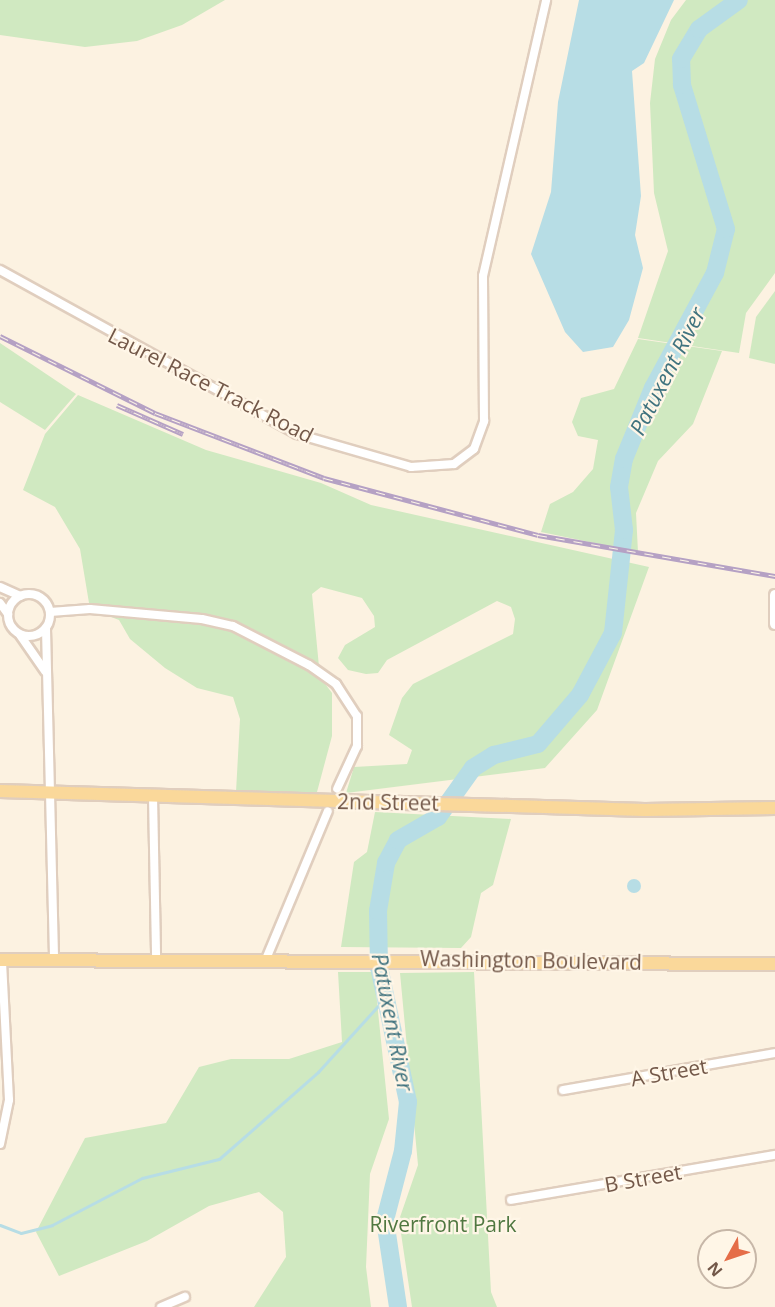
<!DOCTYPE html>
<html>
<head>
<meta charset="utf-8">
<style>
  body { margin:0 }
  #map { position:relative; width:775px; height:1307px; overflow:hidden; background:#fcf2e1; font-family:"Open Sans",sans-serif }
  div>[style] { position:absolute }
  .green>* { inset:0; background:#d0e9c1 }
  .water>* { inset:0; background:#b7dde5 }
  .round { border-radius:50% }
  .stream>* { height:3px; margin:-1.5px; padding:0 1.5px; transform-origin:1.5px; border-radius:1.5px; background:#b7dde5 }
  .river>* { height:18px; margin:-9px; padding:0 9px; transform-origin:9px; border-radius:9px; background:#b7dde5 }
  .roads { filter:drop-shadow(2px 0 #e0cebe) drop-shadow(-2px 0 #e0cebe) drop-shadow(0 2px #e0cebe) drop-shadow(0 -2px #e0cebe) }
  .minor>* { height:8px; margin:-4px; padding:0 4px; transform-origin:4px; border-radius:4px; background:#fff }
  .minor>.ring { margin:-4px; padding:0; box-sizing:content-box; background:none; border:8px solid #fff; border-radius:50% }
  .tertiary>* { height:10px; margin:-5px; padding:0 5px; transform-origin:5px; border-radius:5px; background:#fff }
  .primary>* { height:12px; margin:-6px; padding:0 6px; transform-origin:6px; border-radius:6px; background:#fad89a }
  .rail>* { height:5px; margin-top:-2.5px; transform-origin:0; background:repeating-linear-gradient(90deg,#fff6e7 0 9px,#b5a1c4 0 18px); box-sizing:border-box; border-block:2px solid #b5a1c4 }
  span { translate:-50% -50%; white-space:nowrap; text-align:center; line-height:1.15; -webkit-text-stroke:4.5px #fff6e7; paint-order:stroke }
  .street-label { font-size:21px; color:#735849 }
  .park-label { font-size:21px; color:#507841 }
  .water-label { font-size:22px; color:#40737f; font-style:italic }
  .north { position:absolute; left:697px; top:1229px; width:60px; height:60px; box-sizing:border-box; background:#fff6e7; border:2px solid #c7b7a8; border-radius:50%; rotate:230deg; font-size:16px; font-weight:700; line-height:24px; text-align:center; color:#735849 }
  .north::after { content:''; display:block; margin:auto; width:21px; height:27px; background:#e56d48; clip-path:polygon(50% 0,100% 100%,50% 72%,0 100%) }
</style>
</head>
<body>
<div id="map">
  <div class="green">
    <div style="clip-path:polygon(0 0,225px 0,182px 25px,137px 41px,85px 47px,0 35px)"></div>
    <div style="clip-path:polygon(686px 0,775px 0,775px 273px,746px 313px,739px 353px,638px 338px,668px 251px,654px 193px,650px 103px,655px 59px,671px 20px)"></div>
    <div style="clip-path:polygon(775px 291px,775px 364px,749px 358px,756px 317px)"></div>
    <div style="clip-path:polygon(638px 339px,722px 351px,693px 424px,658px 461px,636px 513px,638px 552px,541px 532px,550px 504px,573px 492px,593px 469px,598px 440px,578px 436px,572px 422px,581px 398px,614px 389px)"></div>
    <div style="clip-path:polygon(0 343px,76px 394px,45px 430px,0 402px)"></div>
    <div style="clip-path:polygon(78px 395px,206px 450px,321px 483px,371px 505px,649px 567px,597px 710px,545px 768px,346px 793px,354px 767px,407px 764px,412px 750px,389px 735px,402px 698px,413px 684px,513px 634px,515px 619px,511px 607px,497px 601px,387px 660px,378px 673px,366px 674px,348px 670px,338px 658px,345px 645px,375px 627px,374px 616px,362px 598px,321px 587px,312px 594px,320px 677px,332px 693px,332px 736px,317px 792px,236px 792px,240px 719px,233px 697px,197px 688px,165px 668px,130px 639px,119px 620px,90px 609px,80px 549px,55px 507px,23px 490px,45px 434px)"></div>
    <div style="clip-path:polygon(375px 812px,511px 819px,493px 885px,481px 893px,471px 937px,461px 948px,341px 947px,354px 862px,367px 852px)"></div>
    <div style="clip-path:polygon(338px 972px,374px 972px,389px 1119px,370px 1174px,366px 1267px,371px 1307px,254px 1307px,286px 1257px,283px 1212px,259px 1192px,209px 1206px,147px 1241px,59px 1276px,36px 1232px,85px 1138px,166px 1123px,199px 1067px,231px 1059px,289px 1059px,342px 1042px)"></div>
    <div style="clip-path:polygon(474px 972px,491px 1292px,497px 1307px,412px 1307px,399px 1220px,418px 1165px,400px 973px)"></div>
  </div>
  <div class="water">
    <div style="clip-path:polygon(579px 0,674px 0,644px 63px,632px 71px,641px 196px,635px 235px,643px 268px,629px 320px,613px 347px,583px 352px,565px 332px,531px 254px,551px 192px,558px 102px)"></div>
    <div class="round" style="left:627px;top:879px;width:14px;height:14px"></div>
  </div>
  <div class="stream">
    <div style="left:0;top:1225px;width:22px;rotate:21deg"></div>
    <div style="left:21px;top:1233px;width:32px;rotate:-14deg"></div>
    <div style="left:52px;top:1225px;width:102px;rotate:-27.6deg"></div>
    <div style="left:142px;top:1178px;width:79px;rotate:-13.9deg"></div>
    <div style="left:219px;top:1159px;width:132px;rotate:-41.3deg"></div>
    <div style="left:318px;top:1072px;width:101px;rotate:-47.8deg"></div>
  </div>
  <div class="river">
    <div style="left:398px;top:1307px;width:88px;rotate:-98.5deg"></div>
    <div style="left:385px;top:1220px;width:71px;rotate:-75.4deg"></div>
    <div style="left:403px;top:1151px;width:49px;rotate:-84.2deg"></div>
    <div style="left:408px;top:1102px;width:138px;rotate:-102.1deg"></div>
    <div style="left:379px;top:967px;width:56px;rotate:-91deg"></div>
    <div style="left:378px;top:911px;width:49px;rotate:-80.5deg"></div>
    <div style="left:386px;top:863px;width:26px;rotate:-62deg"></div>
    <div style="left:398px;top:840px;width:46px;rotate:-29.9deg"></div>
    <div style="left:438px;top:817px;width:60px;rotate:-54.5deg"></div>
    <div style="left:473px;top:768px;width:25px;rotate:-32deg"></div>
    <div style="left:494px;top:755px;width:45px;rotate:-14deg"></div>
    <div style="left:538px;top:744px;width:65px;rotate:-49.4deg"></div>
    <div style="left:580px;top:695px;width:70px;rotate:-62deg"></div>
    <div style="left:613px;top:633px;width:104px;rotate:-83.9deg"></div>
    <div style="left:624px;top:530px;width:43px;rotate:-96.6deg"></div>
    <div style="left:619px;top:487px;width:28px;rotate:-80deg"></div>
    <div style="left:624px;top:459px;width:77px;rotate:-67.8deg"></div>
    <div style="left:653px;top:388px;width:131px;rotate:-61.7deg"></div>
    <div style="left:715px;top:273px;width:45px;rotate:-76deg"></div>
    <div style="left:726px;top:229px;width:151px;rotate:-107deg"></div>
    <div style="left:682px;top:85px;width:26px;rotate:-92deg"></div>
    <div style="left:681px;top:59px;width:35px;rotate:-59deg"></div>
    <div style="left:699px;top:29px;width:49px;rotate:-35.9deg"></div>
  </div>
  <div class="roads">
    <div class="minor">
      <div style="left:0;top:270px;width:339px;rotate:28.9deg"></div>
      <div style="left:297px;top:434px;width:119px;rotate:16.1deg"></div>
      <div style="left:411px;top:467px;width:43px;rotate:-4deg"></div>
      <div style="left:454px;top:464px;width:25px;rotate:-37deg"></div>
      <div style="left:474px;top:449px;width:30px;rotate:-70deg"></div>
      <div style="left:484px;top:421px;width:145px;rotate:-90.4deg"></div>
      <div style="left:483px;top:276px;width:283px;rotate:-77.1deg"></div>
      <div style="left:0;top:587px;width:22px;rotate:24deg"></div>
      <div class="ring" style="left:8px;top:594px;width:34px;height:34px"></div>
      <div style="left:0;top:603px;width:14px;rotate:54deg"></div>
      <div style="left:50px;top:612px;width:40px;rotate:-4.3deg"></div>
      <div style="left:90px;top:609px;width:112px;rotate:5.1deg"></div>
      <div style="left:202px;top:619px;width:32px;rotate:13deg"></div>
      <div style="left:233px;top:626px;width:85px;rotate:27.2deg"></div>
      <div style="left:309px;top:665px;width:33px;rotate:35deg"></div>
      <div style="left:336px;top:684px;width:38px;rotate:57deg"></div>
      <div style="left:357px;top:716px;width:30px;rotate:90deg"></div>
      <div style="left:357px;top:746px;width:47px;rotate:114.9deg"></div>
      <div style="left:46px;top:629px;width:330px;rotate:88.6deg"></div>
      <div style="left:20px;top:635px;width:44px;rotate:55.2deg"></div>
      <div style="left:153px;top:796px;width:162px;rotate:88.9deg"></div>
      <div style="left:266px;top:959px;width:160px;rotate:-67.3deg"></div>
      <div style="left:563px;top:1090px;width:215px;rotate:-9.9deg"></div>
      <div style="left:0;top:1144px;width:45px;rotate:-78.4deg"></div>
      <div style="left:9px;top:1100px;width:140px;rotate:-92.9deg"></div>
      <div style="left:511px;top:1200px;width:268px;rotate:-9.7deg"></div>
      <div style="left:161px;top:1307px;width:26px;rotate:-23deg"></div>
    </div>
    <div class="tertiary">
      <div style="left:775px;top:595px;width:29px;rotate:90deg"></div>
    </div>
    <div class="primary">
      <div style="left:0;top:791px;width:645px;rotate:1.69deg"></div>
      <div style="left:645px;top:810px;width:130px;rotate:-0.9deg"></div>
      <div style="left:0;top:960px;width:775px;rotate:0.3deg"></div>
    </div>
  </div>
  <div class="rail">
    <div style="left:0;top:336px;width:173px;rotate:26.4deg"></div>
    <div style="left:155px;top:413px;width:181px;rotate:21deg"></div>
    <div style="left:324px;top:478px;width:221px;rotate:14.9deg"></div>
    <div style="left:538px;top:535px;width:241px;rotate:9.8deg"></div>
    <div style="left:117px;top:405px;width:72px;rotate:23.7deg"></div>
  </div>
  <div class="street-label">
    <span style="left:211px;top:385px;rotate:27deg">Laurel Race Track Road</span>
    <span style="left:388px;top:802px;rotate:1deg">2nd Street</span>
    <span style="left:531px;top:960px;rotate:1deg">Washington Boulevard</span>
    <span style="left:669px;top:1072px;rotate:-10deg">A Street</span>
    <span style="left:643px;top:1178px;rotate:-10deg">B Street</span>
  </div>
  <div class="park-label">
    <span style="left:443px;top:1224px">Riverfront Park</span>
  </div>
  <div class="water-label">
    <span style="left:667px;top:371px;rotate:-63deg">Patuxent River</span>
    <span style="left:393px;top:1022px;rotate:79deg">Patuxent River</span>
  </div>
  <div class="north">N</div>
</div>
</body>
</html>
